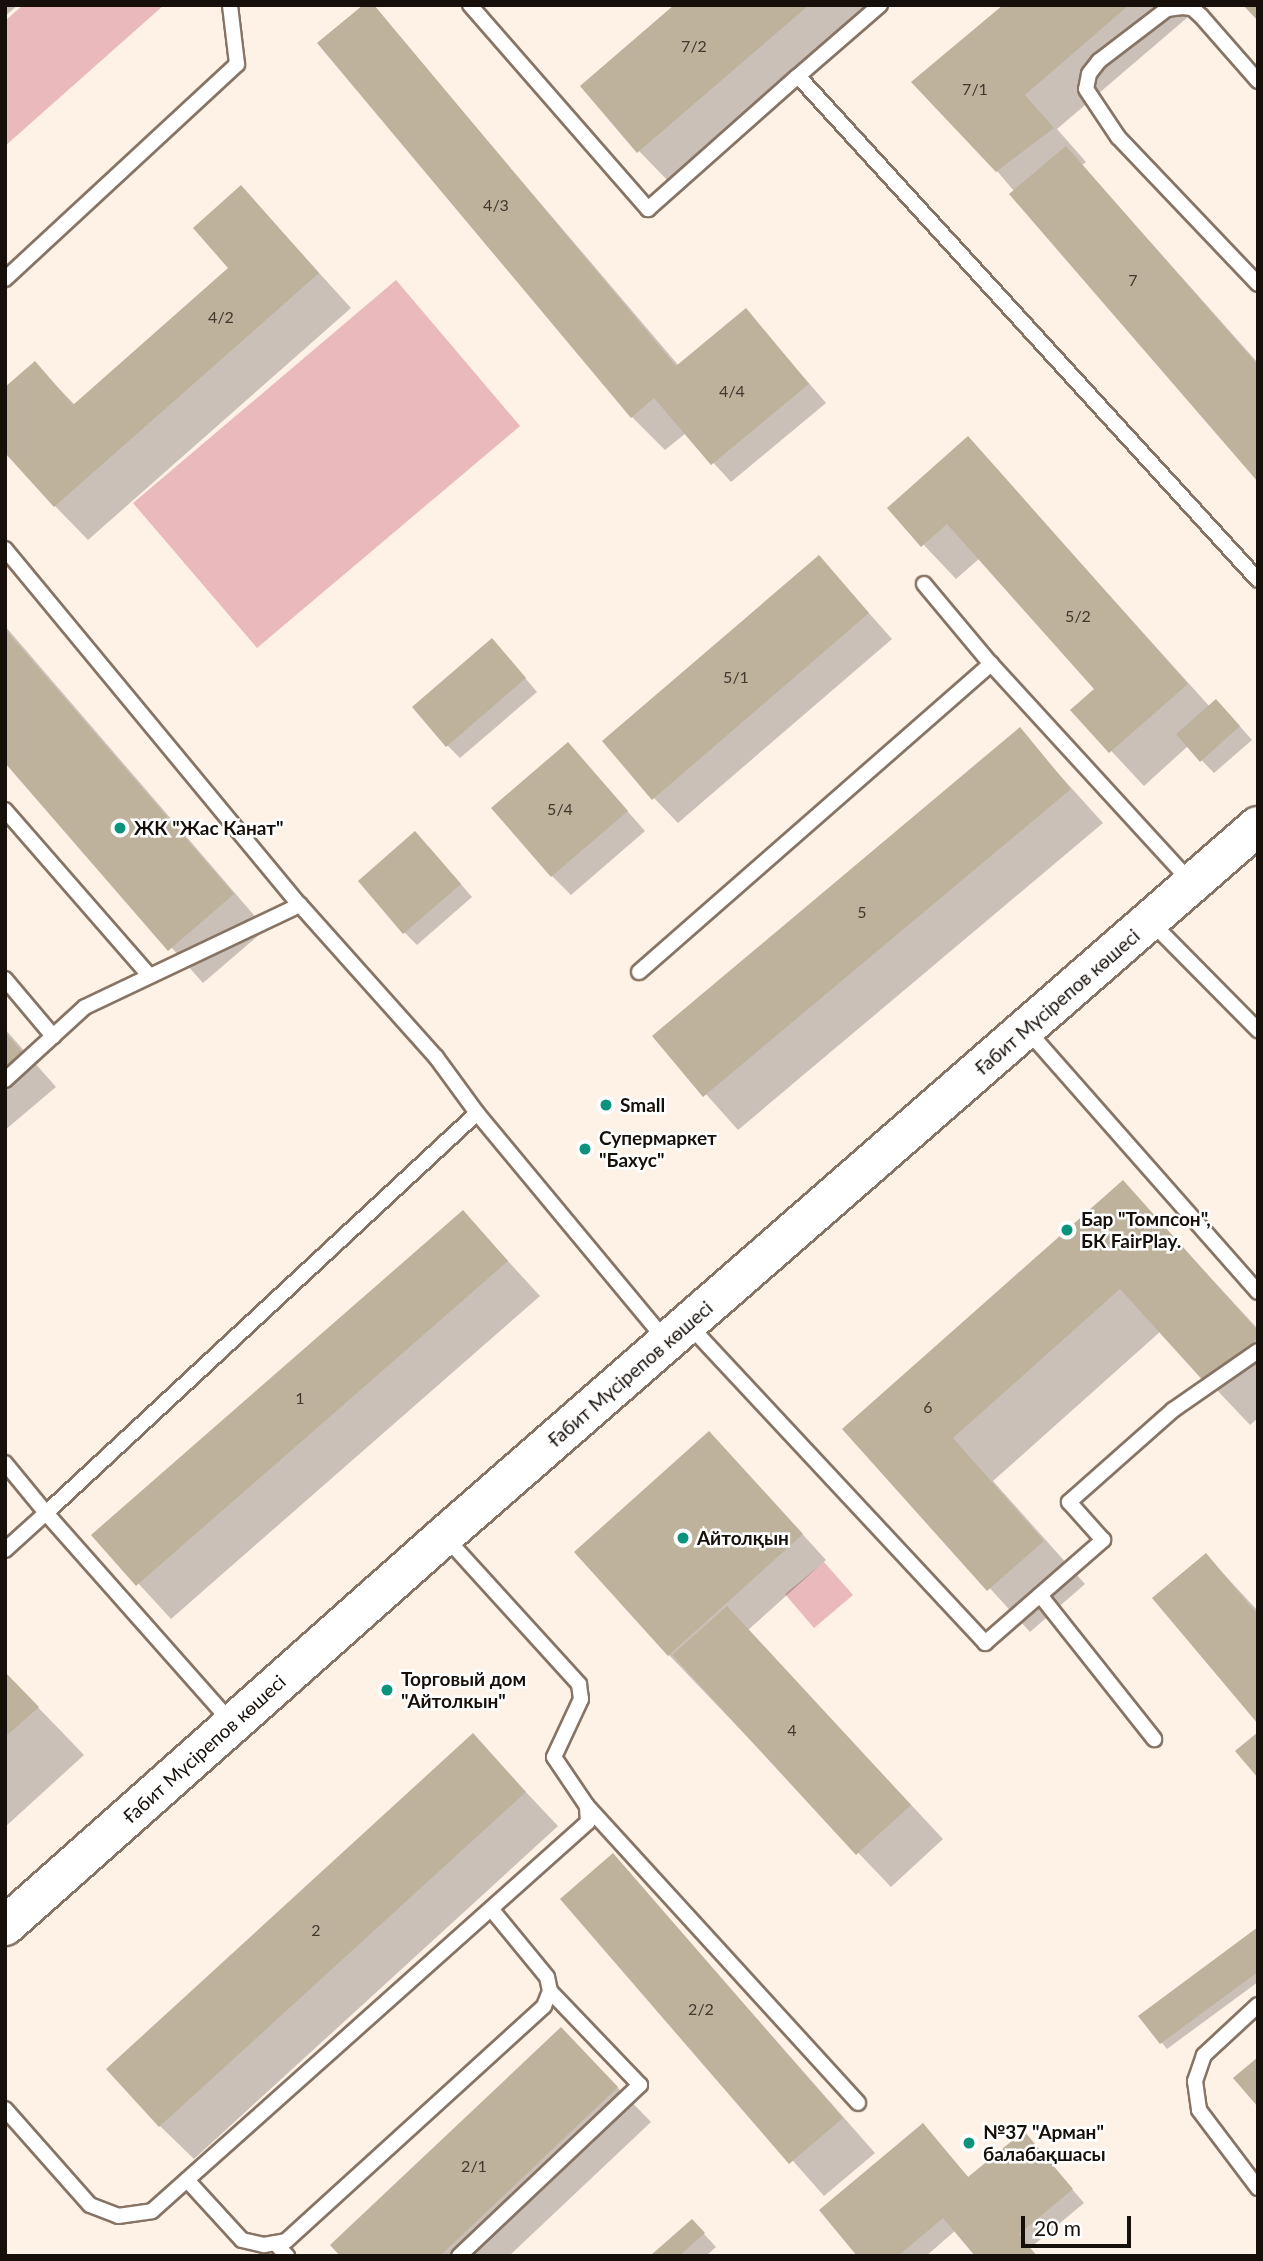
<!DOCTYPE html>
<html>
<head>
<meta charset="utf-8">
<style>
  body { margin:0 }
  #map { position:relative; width:1263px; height:2261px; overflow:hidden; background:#fef1e6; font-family:Lato,sans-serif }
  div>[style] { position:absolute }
  .green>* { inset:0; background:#eab9bb }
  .shadow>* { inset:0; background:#0003 }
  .building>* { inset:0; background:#beb29c }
  .roads { filter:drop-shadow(2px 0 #877464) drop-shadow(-2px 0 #877464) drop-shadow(0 2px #877464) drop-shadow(0 -2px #877464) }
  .lane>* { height:14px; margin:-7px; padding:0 7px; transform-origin:7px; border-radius:7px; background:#fff }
  .secondary>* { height:38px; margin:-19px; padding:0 19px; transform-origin:19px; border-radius:19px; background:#fff }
  .dots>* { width:19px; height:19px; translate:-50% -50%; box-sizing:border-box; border:4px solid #fff; border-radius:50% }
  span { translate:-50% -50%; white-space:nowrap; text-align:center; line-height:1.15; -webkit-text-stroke:5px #fff; paint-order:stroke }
  .number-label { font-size:16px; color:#41382e }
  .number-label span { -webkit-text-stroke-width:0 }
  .poi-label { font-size:19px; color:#170f09; font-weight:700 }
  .left { translate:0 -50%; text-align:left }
  .street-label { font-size:19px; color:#170f09 }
  .frame { position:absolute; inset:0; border:7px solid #170f09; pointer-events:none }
  .scale { position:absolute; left:1021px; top:2216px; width:110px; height:32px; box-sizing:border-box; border:4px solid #170f09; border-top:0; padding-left:9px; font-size:21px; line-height:24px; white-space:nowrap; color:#170f09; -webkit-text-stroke:5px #fff; paint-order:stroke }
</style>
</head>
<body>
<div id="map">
  <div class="green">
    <div style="clip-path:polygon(23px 5px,164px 5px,5px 146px,5px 21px)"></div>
    <div style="clip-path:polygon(396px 280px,520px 426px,257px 648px,133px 503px)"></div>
    <div style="clip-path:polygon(824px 1562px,853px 1595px,814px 1628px,785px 1594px)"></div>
  </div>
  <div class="shadow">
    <div style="clip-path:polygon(5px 5px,18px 5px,5px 16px)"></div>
    <div style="clip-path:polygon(372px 5px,679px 366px,746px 310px,826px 403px,731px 482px,686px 433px,665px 450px,632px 417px)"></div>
    <div style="clip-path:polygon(677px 5px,881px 5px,672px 185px,639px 151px)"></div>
    <div style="clip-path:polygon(1006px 5px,1202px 5px,1057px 129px,1086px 162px,1082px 165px,1258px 363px,1258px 479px,997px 171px)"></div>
    <div style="clip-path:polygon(241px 187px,351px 308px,88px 540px,55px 506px,35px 364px,75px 405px,231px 268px)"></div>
    <div style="clip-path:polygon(968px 438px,1210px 707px,1229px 714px,1252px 740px,1214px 773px,1188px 746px,1144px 786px,1073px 710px,1096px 689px,980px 558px,956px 579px,889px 508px)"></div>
    <div style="clip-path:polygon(819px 557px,892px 639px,678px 823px,654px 798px)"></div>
    <div style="clip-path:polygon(5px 626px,266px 929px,203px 983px,5px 760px)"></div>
    <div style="clip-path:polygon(504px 653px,537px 692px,460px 758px,447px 745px)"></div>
    <div style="clip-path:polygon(1019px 730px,1103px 823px,738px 1130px,654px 1036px)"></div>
    <div style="clip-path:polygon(568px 744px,645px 831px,571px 895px,552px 876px)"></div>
    <div style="clip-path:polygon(428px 846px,472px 897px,417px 945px,404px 932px)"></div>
    <div style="clip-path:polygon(5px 1029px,56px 1087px,5px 1130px)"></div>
    <div style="clip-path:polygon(1123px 1183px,1258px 1329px,1258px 1418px,1250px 1425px,1161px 1331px,993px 1481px,1085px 1584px,1030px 1632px,845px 1430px)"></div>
    <div style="clip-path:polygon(463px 1212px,540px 1296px,171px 1619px,94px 1535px)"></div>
    <div style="clip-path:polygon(733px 1458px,826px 1560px,748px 1630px,943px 1839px,891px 1887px,669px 1655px)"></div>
    <div style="clip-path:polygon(1206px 1555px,1258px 1611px,1258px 1722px)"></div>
    <div style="clip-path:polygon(5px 1673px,84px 1755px,5px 1827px)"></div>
    <div style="clip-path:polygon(473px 1736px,558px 1826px,194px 2159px,160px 2126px)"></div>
    <div style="clip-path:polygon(613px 1855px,875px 2153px,824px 2196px,562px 1899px)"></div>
    <div style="clip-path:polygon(1258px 1930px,1258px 1982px,1167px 2049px,1141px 2016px)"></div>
    <div style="clip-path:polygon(594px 2063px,651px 2122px,509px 2256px,342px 2256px)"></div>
    <div style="clip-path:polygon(923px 2125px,969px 2178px,1024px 2133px,1084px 2203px,1030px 2248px,956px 2230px,926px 2256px,860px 2256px)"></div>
    <div style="clip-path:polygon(692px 2221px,716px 2247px,706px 2256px,652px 2256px)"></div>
  </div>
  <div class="building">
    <div style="clip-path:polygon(363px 5px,374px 5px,676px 366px,746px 308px,809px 384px,711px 465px,654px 398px,631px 418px,317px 43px)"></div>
    <div style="clip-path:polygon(674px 5px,809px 5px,637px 153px,580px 86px)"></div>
    <div style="clip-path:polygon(1003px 5px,1129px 5px,1025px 95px,1054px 128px,996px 172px,911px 82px)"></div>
    <div style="clip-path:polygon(1243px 5px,1258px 5px,1258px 21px)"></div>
    <div style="clip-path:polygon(1066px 146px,1258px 365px,1258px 482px,1009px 194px)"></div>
    <div style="clip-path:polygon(241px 185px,319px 273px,54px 507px,5px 453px,5px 387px,35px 361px,73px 405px,228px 268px,193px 228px)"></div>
    <div style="clip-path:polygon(968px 436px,1188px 684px,1109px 753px,1070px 710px,1094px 689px,947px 524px,921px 547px,887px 508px)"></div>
    <div style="clip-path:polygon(819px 555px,869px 613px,652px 800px,602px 741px)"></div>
    <div style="clip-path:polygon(5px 629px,234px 894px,168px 951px,5px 763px)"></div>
    <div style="clip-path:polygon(492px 638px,526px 678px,446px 747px,412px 707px)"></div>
    <div style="clip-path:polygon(1216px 699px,1240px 726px,1200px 762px,1176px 734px)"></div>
    <div style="clip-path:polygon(1020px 727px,1071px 789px,703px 1097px,652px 1036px)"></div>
    <div style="clip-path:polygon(568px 742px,628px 811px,551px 877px,491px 808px)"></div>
    <div style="clip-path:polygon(415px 831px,461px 884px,403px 934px,358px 881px)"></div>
    <div style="clip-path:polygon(5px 1032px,23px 1053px,5px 1068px)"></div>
    <div style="clip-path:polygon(1123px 1180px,1258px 1331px,1258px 1338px,1207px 1385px,1120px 1289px,953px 1438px,1044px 1541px,987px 1591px,842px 1429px)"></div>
    <div style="clip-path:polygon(463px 1210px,508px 1261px,136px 1586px,91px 1535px)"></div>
    <div style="clip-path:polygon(709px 1431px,803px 1534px,668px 1656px,574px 1552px)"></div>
    <div style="clip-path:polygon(1206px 1553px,1258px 1615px,1258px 1724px,1152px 1598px)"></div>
    <div style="clip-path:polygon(727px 1606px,911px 1805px,856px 1855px,672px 1655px)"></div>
    <div style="clip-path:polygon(5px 1672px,39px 1707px,5px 1737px)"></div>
    <div style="clip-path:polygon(1258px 1732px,1258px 1778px,1235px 1751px)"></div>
    <div style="clip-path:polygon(473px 1733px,526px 1792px,159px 2127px,106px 2069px)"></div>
    <div style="clip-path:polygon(613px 1853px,843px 2118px,789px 2164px,560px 1899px)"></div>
    <div style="clip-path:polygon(1258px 1927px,1258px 1972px,1160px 2044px,1138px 2016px)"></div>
    <div style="clip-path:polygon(561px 2027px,618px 2087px,440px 2256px,340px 2256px,330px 2245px)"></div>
    <div style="clip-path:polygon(1258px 2057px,1258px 2107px,1233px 2078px)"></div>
    <div style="clip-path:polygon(923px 2123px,968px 2177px,1024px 2131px,1073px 2189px,1019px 2234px,1037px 2256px,975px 2256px,943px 2218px,898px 2256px,857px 2256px,819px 2210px)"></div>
    <div style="clip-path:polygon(692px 2219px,705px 2233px,679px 2256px,650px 2256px)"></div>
  </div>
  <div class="roads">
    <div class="lane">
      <div style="left:470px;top:5px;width:271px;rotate:48.9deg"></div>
      <div style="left:648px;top:209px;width:200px;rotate:-41.6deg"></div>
      <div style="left:880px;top:5px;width:108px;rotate:139.1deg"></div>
      <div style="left:798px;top:76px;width:682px;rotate:47.61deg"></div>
      <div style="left:1258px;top:81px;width:86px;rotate:-131.2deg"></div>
      <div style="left:1201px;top:16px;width:12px;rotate:-138deg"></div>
      <div style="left:1192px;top:8px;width:10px;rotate:-174deg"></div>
      <div style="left:1182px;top:7px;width:15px;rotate:172deg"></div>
      <div style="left:1167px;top:9px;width:86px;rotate:142.6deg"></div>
      <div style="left:1099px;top:61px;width:16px;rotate:128deg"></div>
      <div style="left:1089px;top:74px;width:15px;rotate:101deg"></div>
      <div style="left:1086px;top:89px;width:58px;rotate:56.3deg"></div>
      <div style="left:1118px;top:137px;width:203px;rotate:46.4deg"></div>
      <div style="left:5px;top:279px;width:316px;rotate:-42.8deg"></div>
      <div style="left:237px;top:64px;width:59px;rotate:-96.8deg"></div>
      <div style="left:5px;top:549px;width:462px;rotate:50.4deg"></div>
      <div style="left:300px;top:905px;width:204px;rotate:48.2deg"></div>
      <div style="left:436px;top:1057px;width:69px;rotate:53.8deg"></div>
      <div style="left:477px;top:1113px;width:296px;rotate:50.3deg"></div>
      <div style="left:924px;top:584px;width:104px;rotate:50.1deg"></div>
      <div style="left:5px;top:810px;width:220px;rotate:48.9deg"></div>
      <div style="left:1152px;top:923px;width:151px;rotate:45.3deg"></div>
      <div style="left:639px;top:972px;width:468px;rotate:-41.2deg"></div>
      <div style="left:991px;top:664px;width:296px;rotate:47.5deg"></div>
      <div style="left:5px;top:979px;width:75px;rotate:49.9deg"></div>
      <div style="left:1027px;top:1030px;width:349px;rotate:48.6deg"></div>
      <div style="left:5px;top:1080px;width:108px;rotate:-42.4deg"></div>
      <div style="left:85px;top:1007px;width:238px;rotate:-25.4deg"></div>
      <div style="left:688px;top:1324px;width:436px;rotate:47deg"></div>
      <div style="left:985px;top:1643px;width:157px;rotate:-41.1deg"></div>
      <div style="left:1103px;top:1540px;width:51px;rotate:-131.8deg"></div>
      <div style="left:1069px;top:1502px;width:139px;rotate:-41.5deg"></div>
      <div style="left:1173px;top:1410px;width:103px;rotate:-34.8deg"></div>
      <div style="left:5px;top:1463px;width:65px;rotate:50.6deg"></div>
      <div style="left:46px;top:1513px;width:588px;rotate:-42.86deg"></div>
      <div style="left:5px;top:1550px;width:55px;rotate:-42.1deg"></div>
      <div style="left:46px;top:1513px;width:279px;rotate:48.5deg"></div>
      <div style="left:1040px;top:1595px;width:184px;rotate:51.6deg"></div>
      <div style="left:587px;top:1806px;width:402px;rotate:47.6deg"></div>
      <div style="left:1258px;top:2005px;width:74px;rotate:137.2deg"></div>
      <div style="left:1204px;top:2055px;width:28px;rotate:109deg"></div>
      <div style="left:1195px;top:2081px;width:29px;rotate:82deg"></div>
      <div style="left:1199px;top:2110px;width:98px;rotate:52.9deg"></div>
      <div style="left:5px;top:2109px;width:128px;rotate:48.5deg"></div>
      <div style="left:90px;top:2205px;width:30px;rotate:21deg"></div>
      <div style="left:118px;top:2216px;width:34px;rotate:-8deg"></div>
      <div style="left:152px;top:2211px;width:584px;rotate:-41.74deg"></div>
      <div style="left:588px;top:1822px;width:16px;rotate:-94deg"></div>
      <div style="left:587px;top:1806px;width:59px;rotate:-124deg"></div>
      <div style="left:554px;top:1757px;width:64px;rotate:-65deg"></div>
      <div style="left:581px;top:1699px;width:15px;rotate:-98deg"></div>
      <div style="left:579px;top:1684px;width:197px;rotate:-132.3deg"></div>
      <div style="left:187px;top:2180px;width:81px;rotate:47.5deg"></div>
      <div style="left:242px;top:2240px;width:23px;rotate:13deg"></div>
      <div style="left:264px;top:2245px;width:22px;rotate:-10deg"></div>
      <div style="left:286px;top:2241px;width:349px;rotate:-42.3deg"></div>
      <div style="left:544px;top:2006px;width:16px;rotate:-68deg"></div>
      <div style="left:550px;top:1991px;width:14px;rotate:-102deg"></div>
      <div style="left:547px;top:1977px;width:87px;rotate:-129.4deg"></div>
      <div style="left:275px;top:2243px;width:18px;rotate:47deg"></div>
      <div style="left:459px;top:2256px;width:249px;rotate:-43.4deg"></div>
      <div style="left:640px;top:2085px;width:130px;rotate:-133.8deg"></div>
    </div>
    <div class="secondary">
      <div style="left:5px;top:1926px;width:587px;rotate:-41.62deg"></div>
      <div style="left:444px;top:1536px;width:1080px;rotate:-41.1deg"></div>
    </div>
  </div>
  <div class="dots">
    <div style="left:120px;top:828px;background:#0c937d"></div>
    <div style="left:606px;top:1105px;background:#0c937d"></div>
    <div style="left:585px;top:1149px;background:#0c937d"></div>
    <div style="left:1067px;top:1230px;background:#0c937d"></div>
    <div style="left:683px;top:1538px;background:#0c937d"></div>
    <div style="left:387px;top:1690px;background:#0c937d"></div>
    <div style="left:969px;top:2143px;background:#0c937d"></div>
  </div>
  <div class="number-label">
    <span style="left:694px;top:46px">7/2</span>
    <span style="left:975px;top:89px">7/1</span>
    <span style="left:496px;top:205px">4/3</span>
    <span style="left:1133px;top:280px">7</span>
    <span style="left:221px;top:317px">4/2</span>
    <span style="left:732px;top:391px">4/4</span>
    <span style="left:1078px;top:616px">5/2</span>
    <span style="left:736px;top:677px">5/1</span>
    <span style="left:560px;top:809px">5/4</span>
    <span style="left:862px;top:912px">5</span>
    <span style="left:300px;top:1398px">1</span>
    <span style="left:928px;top:1407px">6</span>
    <span style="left:792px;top:1730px">4</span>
    <span style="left:316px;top:1930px">2</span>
    <span style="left:701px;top:2009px">2/2</span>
    <span style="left:474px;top:2166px">2/1</span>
  </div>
  <div class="poi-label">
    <span class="left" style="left:134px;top:828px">ЖК "Жас Канат"</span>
    <span class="left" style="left:620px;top:1105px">Small</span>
    <span class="left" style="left:599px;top:1149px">Супермаркет<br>"Бахус"</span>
    <span class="left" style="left:1081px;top:1230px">Бар "Томпсон",<br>БК FairPlay.</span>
    <span class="left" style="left:697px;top:1538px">Айтолқын</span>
    <span class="left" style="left:401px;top:1690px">Торговый дом<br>"Айтолкын"</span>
    <span class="left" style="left:983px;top:2143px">№37 "Арман"<br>балабақшасы</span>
  </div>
  <div class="street-label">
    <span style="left:1057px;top:1002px;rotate:-41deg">Ғабит Мүсірепов көшесі</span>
    <span style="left:630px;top:1374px;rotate:-41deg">Ғабит Мүсірепов көшесі</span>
    <span style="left:204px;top:1749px;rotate:-42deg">Ғабит Мүсірепов көшесі</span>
  </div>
  <div class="frame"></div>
  <div class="scale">20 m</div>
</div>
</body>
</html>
